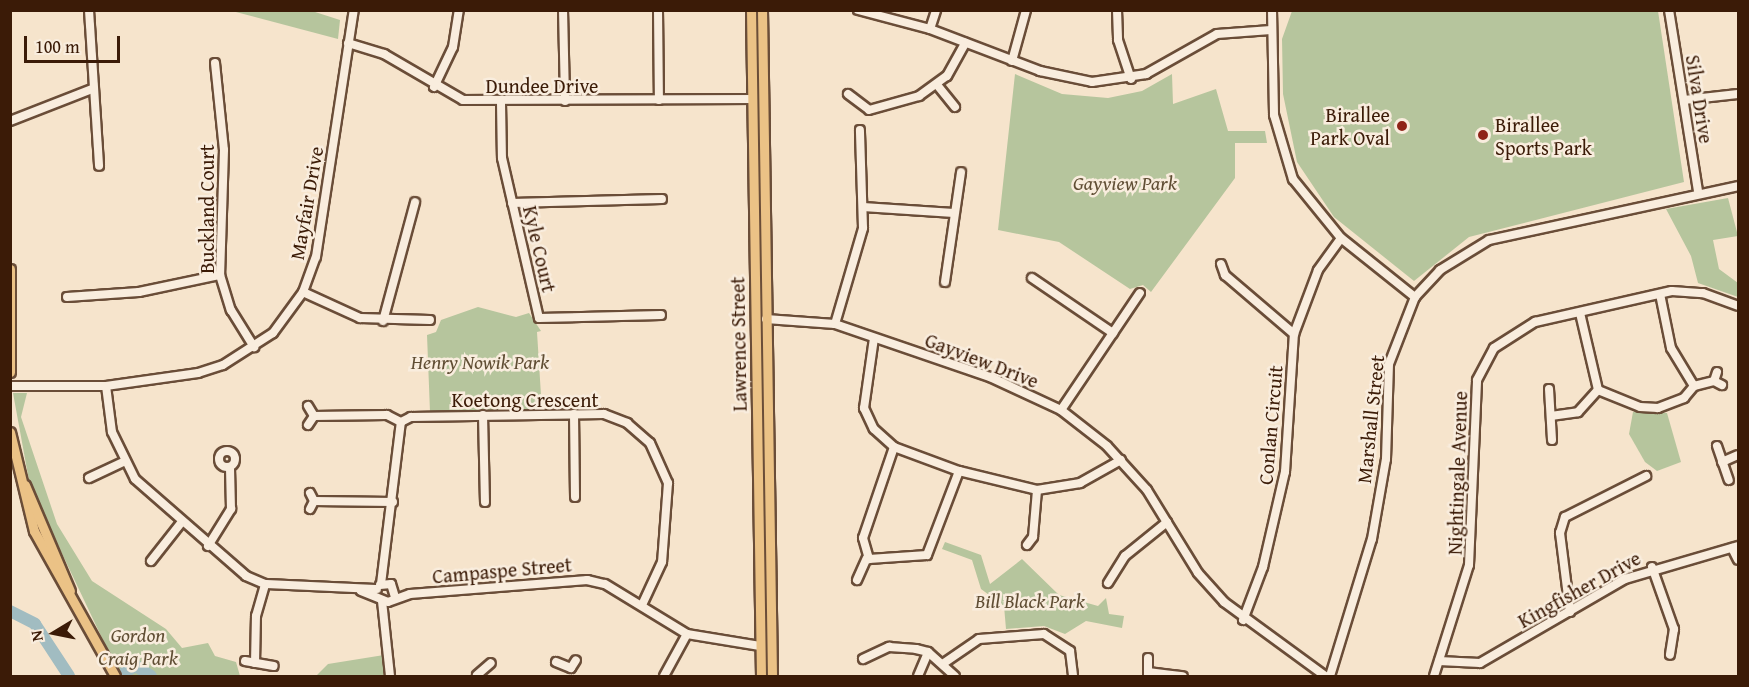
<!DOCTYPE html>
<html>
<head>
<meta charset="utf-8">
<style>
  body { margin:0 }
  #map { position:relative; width:1749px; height:687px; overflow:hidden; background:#f6e4cc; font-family:"Gentium Book Plus",serif }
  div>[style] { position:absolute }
  .green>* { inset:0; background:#b6c59d }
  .river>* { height:12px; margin:-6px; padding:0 6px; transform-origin:6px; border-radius:6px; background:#a1bcc1 }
  .roads { filter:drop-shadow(2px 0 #6a4d38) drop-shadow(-2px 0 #6a4d38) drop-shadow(0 2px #6a4d38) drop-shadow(0 -2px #6a4d38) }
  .minor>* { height:8px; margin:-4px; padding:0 4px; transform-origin:4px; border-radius:4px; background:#f9edde }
  .minor>.ring { margin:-4px; padding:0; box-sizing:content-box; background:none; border:8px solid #f9edde; border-radius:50% }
  .major>* { height:9px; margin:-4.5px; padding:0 4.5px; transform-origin:4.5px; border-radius:4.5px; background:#ebc286 }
  .dots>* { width:16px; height:16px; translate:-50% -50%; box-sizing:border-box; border:3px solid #f9edde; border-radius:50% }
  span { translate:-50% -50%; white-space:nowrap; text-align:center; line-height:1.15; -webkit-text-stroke:5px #f9edde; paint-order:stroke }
  .street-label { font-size:20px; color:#3b1b07 }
  .poi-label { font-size:20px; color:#3b1b07 }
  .right { translate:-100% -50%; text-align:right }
  .left { translate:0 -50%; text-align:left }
  .park-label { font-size:20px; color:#604e34; font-style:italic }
  .frame { position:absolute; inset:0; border:12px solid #3b1b07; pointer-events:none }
  .north { position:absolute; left:24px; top:603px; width:60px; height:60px; -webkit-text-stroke:4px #f9edde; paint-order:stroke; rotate:260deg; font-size:16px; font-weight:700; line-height:24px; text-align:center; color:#3b1b07 }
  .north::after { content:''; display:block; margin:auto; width:21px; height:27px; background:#3b1b07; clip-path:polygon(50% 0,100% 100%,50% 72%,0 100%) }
  .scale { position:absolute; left:24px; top:36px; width:96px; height:27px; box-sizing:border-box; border:3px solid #3b1b07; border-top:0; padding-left:8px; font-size:18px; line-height:21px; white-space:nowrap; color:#3b1b07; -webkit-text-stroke:4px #f9edde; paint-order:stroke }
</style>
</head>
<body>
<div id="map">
  <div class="green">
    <div style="clip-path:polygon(232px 11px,312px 11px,340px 20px,338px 39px)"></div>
    <div style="clip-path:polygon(1292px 11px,1658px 11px,1684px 182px,1469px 237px,1414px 281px,1334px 217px,1297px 162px,1283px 94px,1282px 39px)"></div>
    <div style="clip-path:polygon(1015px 74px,1062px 94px,1108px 98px,1142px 91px,1172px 74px,1173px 104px,1216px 89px,1228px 131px,1265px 131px,1267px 143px,1235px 143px,1235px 178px,1151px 292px,1143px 285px,1130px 289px,1059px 242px,998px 230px)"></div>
    <div style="clip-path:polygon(1728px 198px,1738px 236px,1713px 240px,1719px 269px,1738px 283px,1738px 297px,1698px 283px,1691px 256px,1666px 209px)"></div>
    <div style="clip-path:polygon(478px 307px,516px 317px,529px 313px,541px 331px,537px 332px,542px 411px,430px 412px,427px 335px,436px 332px,441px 320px)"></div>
    <div style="clip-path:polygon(13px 393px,27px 393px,21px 417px,57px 524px,92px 581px,166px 629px,182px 648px,208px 643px,215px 656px,236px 662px,240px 676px,120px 676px,30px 486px)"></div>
    <div style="clip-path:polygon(1633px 412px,1667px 413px,1681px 462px,1657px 471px,1645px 462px,1629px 434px)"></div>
    <div style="clip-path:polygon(945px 542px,981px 555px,990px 584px,1022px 559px,1059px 595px,1098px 606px,1106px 598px,1109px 614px,1124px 616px,1122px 628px,1086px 621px,1065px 634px,1044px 626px,1006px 629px,1004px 606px,981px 589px,972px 560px,942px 549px)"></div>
    <div style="clip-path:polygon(384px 655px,385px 676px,316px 676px,328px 664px)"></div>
  </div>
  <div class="river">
    <div style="left:10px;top:611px;width:28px;rotate:27deg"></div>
    <div style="left:35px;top:624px;width:62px;rotate:56.8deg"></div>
    <div style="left:125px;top:672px;width:13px;rotate:-29deg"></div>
    <div style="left:136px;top:666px;width:18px;rotate:34deg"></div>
  </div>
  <div class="roads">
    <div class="minor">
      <div style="left:89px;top:10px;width:156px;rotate:86.3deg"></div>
      <div style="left:563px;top:10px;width:91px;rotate:88.7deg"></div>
      <div style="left:658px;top:10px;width:90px;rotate:89.4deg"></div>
      <div style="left:858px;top:10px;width:74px;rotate:14.8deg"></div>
      <div style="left:930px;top:29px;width:118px;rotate:20.9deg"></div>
      <div style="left:1040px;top:71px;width:53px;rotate:11.9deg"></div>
      <div style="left:1092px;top:82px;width:55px;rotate:-8.4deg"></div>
      <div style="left:1146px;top:74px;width:81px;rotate:-29.4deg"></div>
      <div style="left:1217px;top:34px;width:54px;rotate:-4.2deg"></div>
      <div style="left:1117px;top:10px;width:30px;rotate:88deg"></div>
      <div style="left:1118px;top:40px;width:41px;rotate:71.6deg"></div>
      <div style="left:1272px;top:10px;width:105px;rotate:88.9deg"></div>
      <div style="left:1274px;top:115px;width:67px;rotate:73.5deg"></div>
      <div style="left:1293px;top:179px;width:76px;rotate:50.9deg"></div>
      <div style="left:1341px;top:238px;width:95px;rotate:38.6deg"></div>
      <div style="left:1669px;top:10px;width:184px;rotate:80.9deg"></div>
      <div style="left:930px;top:29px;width:20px;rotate:-72deg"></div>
      <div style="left:348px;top:43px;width:38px;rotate:17deg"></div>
      <div style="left:384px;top:54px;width:91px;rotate:30.2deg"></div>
      <div style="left:463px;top:100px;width:288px;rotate:-0.2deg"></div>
      <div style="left:1012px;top:61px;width:53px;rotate:-74.6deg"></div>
      <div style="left:215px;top:63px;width:87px;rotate:84.1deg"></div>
      <div style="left:224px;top:150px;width:125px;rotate:91.8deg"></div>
      <div style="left:220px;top:275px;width:37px;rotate:73deg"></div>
      <div style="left:231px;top:310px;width:44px;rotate:58.1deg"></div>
      <div style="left:938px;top:86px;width:27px;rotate:51deg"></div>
      <div style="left:434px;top:87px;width:44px;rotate:-64.6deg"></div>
      <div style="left:453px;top:47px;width:37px;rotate:-81deg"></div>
      <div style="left:848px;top:94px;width:26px;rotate:37deg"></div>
      <div style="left:869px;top:110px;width:52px;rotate:-15.6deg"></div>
      <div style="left:919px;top:96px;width:34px;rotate:-36deg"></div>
      <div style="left:947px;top:76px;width:38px;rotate:-61deg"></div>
      <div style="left:1684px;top:100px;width:54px;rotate:-6.3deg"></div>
      <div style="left:501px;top:103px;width:55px;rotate:89deg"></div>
      <div style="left:502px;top:158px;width:164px;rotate:77deg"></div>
      <div style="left:539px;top:318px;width:122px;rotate:-1.4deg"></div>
      <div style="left:10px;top:121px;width:88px;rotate:-21.3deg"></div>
      <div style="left:512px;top:203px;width:150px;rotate:-1.5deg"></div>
      <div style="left:863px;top:207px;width:91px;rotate:3.8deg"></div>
      <div style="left:1221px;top:264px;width:12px;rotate:70deg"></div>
      <div style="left:1225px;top:275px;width:91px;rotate:40.5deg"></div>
      <div style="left:1032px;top:278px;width:98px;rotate:34.2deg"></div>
      <div style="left:945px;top:282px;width:111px;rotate:-81.7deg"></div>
      <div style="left:303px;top:292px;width:63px;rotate:24.5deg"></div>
      <div style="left:360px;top:318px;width:70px;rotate:1.6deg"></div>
      <div style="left:67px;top:297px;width:72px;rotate:-4deg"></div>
      <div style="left:139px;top:292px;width:83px;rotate:-11.9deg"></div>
      <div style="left:1580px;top:313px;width:79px;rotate:76.8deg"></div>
      <div style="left:1598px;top:390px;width:45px;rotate:22deg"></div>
      <div style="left:1640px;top:407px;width:18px;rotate:3deg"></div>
      <div style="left:1658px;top:408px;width:28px;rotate:-21deg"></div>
      <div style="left:1684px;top:398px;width:16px;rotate:-50deg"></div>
      <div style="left:1694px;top:386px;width:44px;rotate:-121.2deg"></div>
      <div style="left:1671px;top:348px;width:55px;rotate:-101.5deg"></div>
      <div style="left:766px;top:319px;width:69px;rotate:4.1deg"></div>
      <div style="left:835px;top:324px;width:164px;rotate:18.9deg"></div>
      <div style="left:990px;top:377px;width:78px;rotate:24.9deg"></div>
      <div style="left:1061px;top:410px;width:58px;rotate:38deg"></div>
      <div style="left:1107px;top:446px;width:59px;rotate:47.7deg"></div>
      <div style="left:1147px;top:490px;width:97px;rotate:58.4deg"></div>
      <div style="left:1198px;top:573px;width:39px;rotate:48deg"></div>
      <div style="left:1224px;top:602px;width:125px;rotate:36.2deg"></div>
      <div style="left:383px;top:321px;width:123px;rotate:-74.9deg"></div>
      <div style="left:835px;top:324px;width:100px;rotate:-73.7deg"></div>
      <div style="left:863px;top:228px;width:98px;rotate:-91.8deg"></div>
      <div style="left:874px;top:338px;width:71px;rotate:98.1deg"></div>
      <div style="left:864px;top:408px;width:23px;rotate:65deg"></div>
      <div style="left:874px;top:429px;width:27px;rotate:42deg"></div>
      <div style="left:894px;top:447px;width:69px;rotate:20.3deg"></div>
      <div style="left:959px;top:471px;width:80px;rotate:13.7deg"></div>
      <div style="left:1037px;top:490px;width:44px;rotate:-9.2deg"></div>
      <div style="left:1080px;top:483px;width:47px;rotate:-29.3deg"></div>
      <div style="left:1717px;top:372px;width:9px;rotate:108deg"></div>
      <div style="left:1714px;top:381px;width:9px;rotate:27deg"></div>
      <div style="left:10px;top:386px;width:96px"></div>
      <div style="left:106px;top:386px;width:93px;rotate:-8deg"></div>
      <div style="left:198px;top:373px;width:26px;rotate:-18deg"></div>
      <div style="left:223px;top:365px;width:59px;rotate:-32.6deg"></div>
      <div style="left:273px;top:333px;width:51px;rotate:-53.8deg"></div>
      <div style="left:303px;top:292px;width:37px;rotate:-70deg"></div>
      <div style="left:316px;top:257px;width:250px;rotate:-81.3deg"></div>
      <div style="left:106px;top:386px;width:46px;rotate:82.6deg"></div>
      <div style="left:112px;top:432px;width:52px;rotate:63.9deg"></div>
      <div style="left:135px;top:479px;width:147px;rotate:41.1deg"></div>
      <div style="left:246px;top:576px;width:21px;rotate:23deg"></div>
      <div style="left:265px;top:584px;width:112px;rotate:2.6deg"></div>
      <div style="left:1694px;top:386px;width:21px;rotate:-14deg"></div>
      <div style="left:1549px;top:389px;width:51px;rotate:86.6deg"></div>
      <div style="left:308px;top:406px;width:12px;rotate:59deg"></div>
      <div style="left:1061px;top:410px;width:141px;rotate:-56deg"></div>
      <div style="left:574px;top:414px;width:83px;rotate:89.3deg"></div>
      <div style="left:483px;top:415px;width:87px;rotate:88.7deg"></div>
      <div style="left:1551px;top:416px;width:27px;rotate:-8deg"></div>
      <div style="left:1578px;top:412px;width:30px;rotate:-48deg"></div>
      <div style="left:308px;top:425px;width:11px;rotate:-56deg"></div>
      <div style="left:314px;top:416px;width:73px;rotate:-0.8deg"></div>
      <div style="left:387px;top:415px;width:16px;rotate:27deg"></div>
      <div style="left:1717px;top:446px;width:36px;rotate:71deg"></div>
      <div style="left:894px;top:447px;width:96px;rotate:108.8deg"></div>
      <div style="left:863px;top:538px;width:22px;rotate:74deg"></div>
      <div style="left:869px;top:559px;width:58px;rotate:-3.9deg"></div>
      <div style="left:927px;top:555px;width:90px;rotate:-69.1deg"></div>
      <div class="ring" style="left:219px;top:451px;width:8px;height:8px"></div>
      <div style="left:1722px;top:462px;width:17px;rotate:-24deg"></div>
      <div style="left:89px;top:478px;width:38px;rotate:-25deg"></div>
      <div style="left:310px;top:493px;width:9px;rotate:63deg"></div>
      <div style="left:310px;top:509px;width:9px;rotate:-63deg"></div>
      <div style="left:314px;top:501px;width:79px;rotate:0.7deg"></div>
      <div style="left:1027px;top:545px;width:10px;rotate:-53deg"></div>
      <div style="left:1033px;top:537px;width:47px;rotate:-85.1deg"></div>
      <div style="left:208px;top:546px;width:44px;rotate:-58.1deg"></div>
      <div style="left:231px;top:509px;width:42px;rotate:-91.4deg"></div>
      <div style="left:1732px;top:548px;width:13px;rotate:63deg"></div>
      <div style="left:151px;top:561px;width:48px;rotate:-51.7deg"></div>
      <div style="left:1652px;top:567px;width:66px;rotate:70.5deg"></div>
      <div style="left:1674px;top:629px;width:26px;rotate:99deg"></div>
      <div style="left:857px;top:580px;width:24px;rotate:-66deg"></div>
      <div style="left:1108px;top:583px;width:32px;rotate:-58deg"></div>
      <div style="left:1125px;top:556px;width:54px;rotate:-39deg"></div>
      <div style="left:381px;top:584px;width:163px;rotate:-83deg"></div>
      <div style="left:401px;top:422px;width:11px;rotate:-27deg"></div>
      <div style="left:411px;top:417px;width:193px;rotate:-0.9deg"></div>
      <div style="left:604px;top:414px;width:25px;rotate:21deg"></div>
      <div style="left:627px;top:423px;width:30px;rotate:41deg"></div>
      <div style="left:650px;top:443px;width:44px;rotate:65.8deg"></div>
      <div style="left:668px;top:483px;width:79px;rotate:94.3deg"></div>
      <div style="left:662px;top:562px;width:47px;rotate:114.9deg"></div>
      <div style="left:380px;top:585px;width:11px;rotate:-5deg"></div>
      <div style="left:391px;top:584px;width:14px;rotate:73deg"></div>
      <div style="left:361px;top:591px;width:29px;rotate:22deg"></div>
      <div style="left:388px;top:602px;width:23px;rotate:-20deg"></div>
      <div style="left:410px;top:594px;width:178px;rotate:-4.5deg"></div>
      <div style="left:587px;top:580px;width:18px;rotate:13deg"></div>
      <div style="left:605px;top:584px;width:96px;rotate:31.4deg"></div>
      <div style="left:687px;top:634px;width:74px;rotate:9.3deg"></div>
      <div style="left:382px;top:601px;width:75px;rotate:83.9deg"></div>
      <div style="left:1570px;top:612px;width:80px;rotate:-97.2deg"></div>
      <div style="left:1560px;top:533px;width:17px;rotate:-73deg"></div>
      <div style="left:1565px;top:517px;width:91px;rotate:-26.8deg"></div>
      <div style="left:1243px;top:620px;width:57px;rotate:-69.3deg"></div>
      <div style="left:1263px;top:567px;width:98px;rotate:-77deg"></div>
      <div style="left:1285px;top:472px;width:138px;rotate:-86.3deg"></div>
      <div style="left:1294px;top:334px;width:68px;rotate:-69.4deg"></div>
      <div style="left:1318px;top:270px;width:39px;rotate:-54deg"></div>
      <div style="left:863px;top:659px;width:29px;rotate:-25deg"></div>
      <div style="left:889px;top:647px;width:27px;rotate:4deg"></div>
      <div style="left:916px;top:649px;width:12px;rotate:14deg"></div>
      <div style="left:928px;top:652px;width:36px;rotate:42deg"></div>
      <div style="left:245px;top:661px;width:29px;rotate:10deg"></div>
      <div style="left:1439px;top:661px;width:41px;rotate:2.8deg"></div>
      <div style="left:1480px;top:663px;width:168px;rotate:-30.1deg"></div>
      <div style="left:1625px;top:579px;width:118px;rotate:-16.3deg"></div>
      <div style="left:556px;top:662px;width:16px;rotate:22deg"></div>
      <div style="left:571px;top:668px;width:9px;rotate:-58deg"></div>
      <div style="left:255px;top:663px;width:47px;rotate:-88.8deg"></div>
      <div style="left:256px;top:616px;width:33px;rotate:-74deg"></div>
      <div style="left:944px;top:663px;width:42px;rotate:-34.4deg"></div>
      <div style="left:979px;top:639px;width:65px;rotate:-4.4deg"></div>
      <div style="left:1044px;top:634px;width:31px;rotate:33deg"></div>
      <div style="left:1070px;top:651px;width:25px;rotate:83deg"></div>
      <div style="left:1148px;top:672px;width:35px;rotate:7deg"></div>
      <div style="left:477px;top:675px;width:18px;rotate:-41deg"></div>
      <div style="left:1148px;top:675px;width:17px;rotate:-90deg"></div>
      <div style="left:664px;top:676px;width:48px;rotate:-61.3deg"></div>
      <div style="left:918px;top:676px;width:26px;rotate:-67deg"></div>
      <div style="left:1330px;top:676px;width:143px;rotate:-73deg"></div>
      <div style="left:1372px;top:539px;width:81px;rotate:-80.1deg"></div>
      <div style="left:1386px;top:459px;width:95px;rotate:-88.2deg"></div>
      <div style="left:1389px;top:364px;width:72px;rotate:-68.8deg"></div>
      <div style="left:1415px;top:297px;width:37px;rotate:-47deg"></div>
      <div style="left:1440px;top:270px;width:57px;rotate:-31.5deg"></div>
      <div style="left:1489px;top:240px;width:255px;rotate:-12.2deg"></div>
      <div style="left:1434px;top:676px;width:116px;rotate:-72.5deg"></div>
      <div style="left:1469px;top:565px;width:185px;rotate:-87.5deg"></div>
      <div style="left:1477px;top:380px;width:36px;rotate:-62deg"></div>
      <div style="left:1494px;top:348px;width:49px;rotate:-32.4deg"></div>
      <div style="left:1535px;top:322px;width:140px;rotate:-12.8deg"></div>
      <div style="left:1672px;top:291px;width:31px;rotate:4deg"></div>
      <div style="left:1703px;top:293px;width:37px;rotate:20deg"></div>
    </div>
    <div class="major">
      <div style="left:751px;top:10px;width:666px;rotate:89.14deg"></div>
      <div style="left:762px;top:10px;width:666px;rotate:89.14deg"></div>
      <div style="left:10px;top:269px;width:103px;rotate:90deg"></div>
      <div style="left:10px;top:432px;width:102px;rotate:76.4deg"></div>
      <div style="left:34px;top:531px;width:166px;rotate:60.8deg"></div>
      <div style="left:25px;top:485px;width:115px;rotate:67deg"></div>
    </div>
  </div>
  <div class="dots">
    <div style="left:1402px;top:126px;background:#8f2418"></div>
    <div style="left:1483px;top:135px;background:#8f2418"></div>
  </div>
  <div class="street-label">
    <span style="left:542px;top:85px">Dundee Drive</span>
    <span style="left:1700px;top:99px;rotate:81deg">Silva Drive</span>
    <span style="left:306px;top:203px;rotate:-80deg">Mayfair Drive</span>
    <span style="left:206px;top:209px;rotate:-90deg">Buckland Court</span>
    <span style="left:540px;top:249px;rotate:77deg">Kyle Court</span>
    <span style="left:738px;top:344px;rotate:-91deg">Lawrence Street</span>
    <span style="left:982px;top:360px;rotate:21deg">Gayview Drive</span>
    <span style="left:525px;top:399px">Koetong Crescent</span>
    <span style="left:1370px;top:419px;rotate:-84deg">Marshall Street</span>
    <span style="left:1270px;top:425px;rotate:-85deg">Conlan Circuit</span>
    <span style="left:1457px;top:473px;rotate:-88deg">Nightingale Avenue</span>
    <span style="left:502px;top:570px;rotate:-5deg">Campaspe Street</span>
    <span style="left:1579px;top:589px;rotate:-29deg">Kingfisher Drive</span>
  </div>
  <div class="poi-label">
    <span class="right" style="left:1390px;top:126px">Birallee<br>Park Oval</span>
    <span class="left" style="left:1495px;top:136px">Birallee<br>Sports Park</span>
  </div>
  <div class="park-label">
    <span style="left:1125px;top:182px">Gayview Park</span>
    <span style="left:480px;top:361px">Henry Nowik Park</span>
    <span style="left:1030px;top:600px">Bill Black Park</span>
    <span style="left:138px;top:646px">Gordon<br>Craig Park</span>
  </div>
  <div class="frame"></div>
  <div class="north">N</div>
  <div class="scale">100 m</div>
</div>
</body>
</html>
